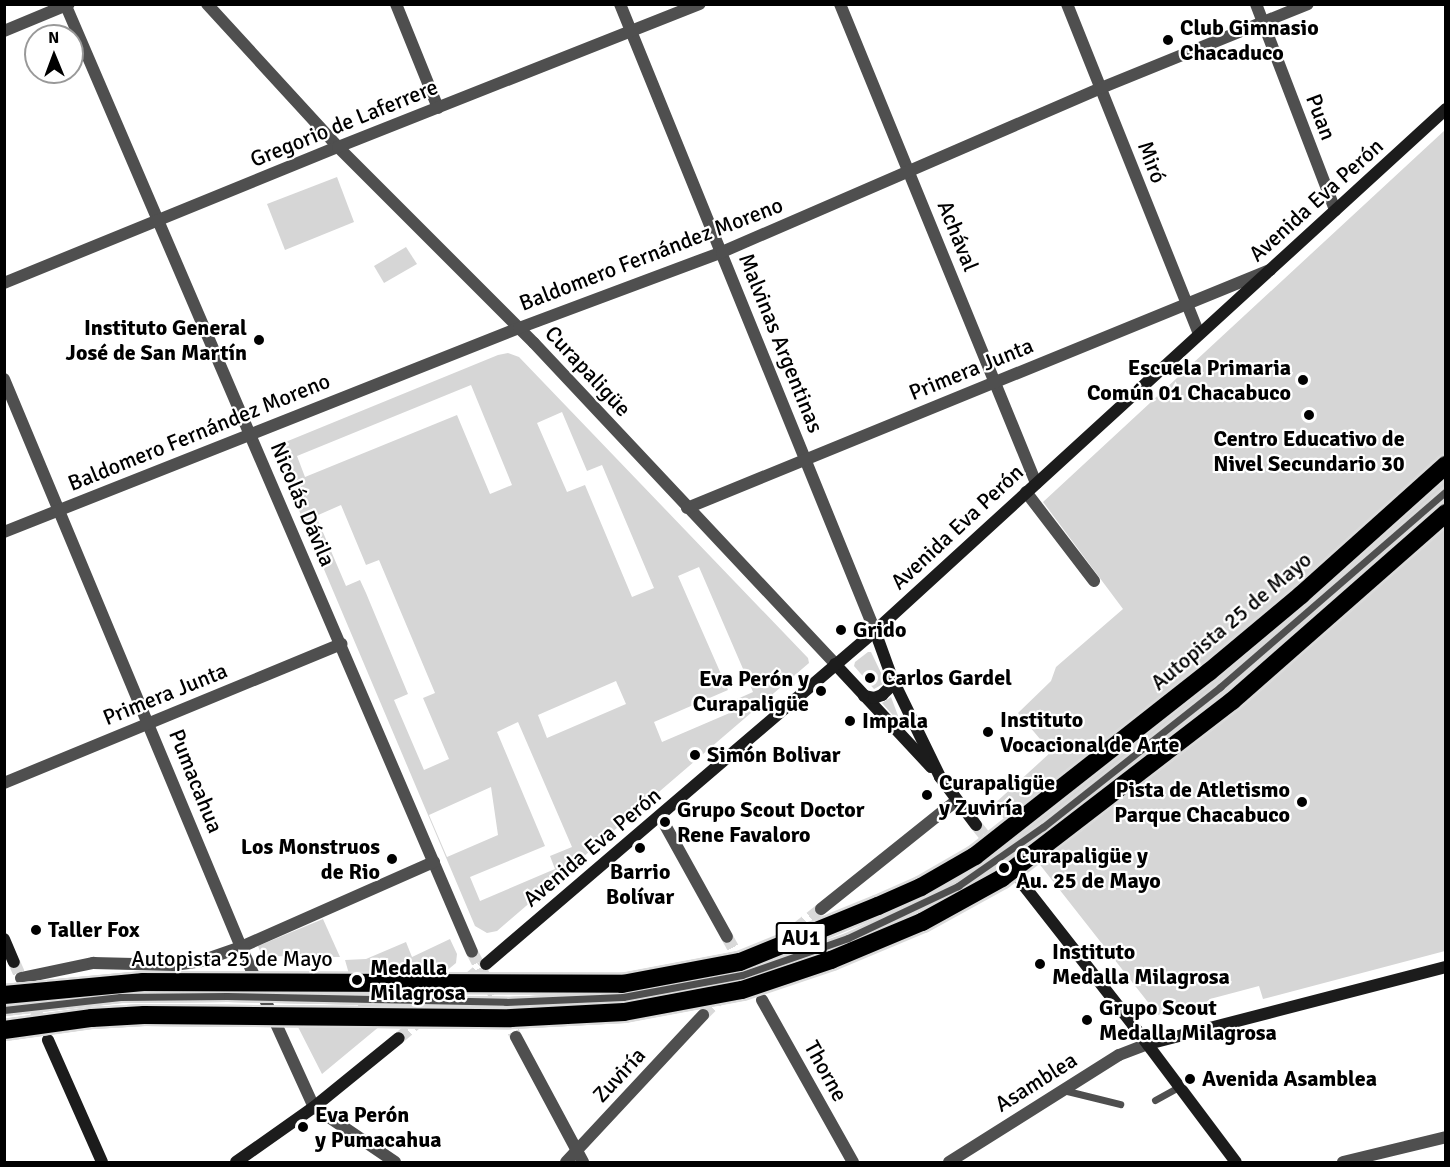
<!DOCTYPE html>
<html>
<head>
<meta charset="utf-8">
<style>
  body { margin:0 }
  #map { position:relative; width:1450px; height:1167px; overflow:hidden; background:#fff; font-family:Signika,sans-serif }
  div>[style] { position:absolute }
  .green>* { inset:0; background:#d6d6d6 }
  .street-tunnel>* { height:12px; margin-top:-6px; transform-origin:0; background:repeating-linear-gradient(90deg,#d9d9d9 0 12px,transparent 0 18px) }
  .secondary-tunnel>* { height:12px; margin-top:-6px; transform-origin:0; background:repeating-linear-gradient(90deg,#d9d9d9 0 12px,transparent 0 18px) }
  .lane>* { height:7px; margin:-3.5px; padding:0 3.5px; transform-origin:3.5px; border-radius:3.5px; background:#4f4f4f }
  .street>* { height:12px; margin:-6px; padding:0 6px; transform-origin:6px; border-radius:6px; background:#4f4f4f }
  .secondary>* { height:12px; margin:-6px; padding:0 6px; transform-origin:6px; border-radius:6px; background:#1c1c1c }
  .bridges { filter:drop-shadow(2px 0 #dbdbdb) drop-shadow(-2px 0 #dbdbdb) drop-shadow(0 2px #dbdbdb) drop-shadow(0 -2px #dbdbdb) }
  .lane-bridge>* { height:7px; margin:-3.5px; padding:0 3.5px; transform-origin:3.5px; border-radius:3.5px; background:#4f4f4f }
  .highway-bridge>* { height:18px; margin:-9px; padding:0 9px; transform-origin:9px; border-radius:9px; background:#000 }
  .dots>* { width:16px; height:16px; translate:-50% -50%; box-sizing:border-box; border:3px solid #fff; border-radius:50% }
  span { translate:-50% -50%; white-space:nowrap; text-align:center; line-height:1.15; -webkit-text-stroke:4.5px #fff; paint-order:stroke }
  .shield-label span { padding:2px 4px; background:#fff; border:2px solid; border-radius:4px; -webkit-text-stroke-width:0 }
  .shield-label { font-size:21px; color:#000; font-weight:700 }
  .poi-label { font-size:22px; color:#000; font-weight:700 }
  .left { translate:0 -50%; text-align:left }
  .right { translate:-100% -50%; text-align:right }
  .street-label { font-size:22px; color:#000 }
  .frame { position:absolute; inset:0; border:6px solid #000; pointer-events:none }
  .north { position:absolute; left:24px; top:24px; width:60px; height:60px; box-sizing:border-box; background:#fff; border:2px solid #999; border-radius:50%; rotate:359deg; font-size:16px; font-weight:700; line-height:24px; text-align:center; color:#000 }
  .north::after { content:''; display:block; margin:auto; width:21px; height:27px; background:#000; clip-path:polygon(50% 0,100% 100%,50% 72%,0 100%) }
</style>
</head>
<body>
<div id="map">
  <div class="green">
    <div style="clip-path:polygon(1445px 130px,1445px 951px,1263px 999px,1259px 986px,1210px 999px,1202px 1006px,1199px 1002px,1158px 1015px,993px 805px,1051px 752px,1018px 713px,1051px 681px,1056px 667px,1123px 609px,1043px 502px)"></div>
    <div style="clip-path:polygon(337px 177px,354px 222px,285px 250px,267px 204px)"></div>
    <div style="clip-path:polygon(406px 247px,417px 264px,384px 283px,374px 266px)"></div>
    <div style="clip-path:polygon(evenodd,508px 353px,519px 357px,808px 658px,809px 663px,497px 931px,487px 933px,475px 926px,276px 456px,278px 446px,283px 443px,498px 355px,508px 353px,471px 385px,512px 485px,490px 494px,457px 415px,305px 477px,297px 456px,471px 385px,508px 353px,562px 412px,587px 471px,602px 465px,654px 588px,632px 597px,585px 485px,567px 492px,537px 423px,562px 412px,508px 353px,341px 505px,366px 565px,379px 560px,435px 693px,423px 698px,449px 759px,424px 770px,394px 700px,408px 694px,366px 593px,360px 580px,346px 586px,316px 516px,341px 505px,508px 353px,699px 567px,753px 692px,735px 700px,739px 709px,662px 742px,654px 722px,728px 690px,678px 576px,699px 567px,508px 353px,616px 681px,626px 704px,547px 738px,538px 715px,616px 681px,508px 353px,518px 722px,572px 847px,550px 856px,555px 869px,480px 901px,470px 877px,545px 846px,497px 732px,518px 722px,508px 353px,491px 787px,498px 835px,447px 857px,429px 815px,491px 787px)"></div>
    <div style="clip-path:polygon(868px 652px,871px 652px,884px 679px,883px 684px,874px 689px,854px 666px,855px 662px)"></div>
    <div style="clip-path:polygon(891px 697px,900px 721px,899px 722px,882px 703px)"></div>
    <div style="clip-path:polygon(323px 919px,340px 957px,262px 956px,258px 946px)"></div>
    <div style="clip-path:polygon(450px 939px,457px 954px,456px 963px,322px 1074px,297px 1025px,364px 1026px,345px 960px,366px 959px,406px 942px,412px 957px)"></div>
  </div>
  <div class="street-tunnel">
    <div style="left:1006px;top:863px;width:101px;rotate:-38.6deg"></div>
    <div style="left:727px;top:937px;width:72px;rotate:60.9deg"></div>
    <div style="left:782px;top:940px;width:50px;rotate:-38.5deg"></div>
    <div style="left:472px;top:952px;width:96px;rotate:62.6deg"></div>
    <div style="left:703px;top:1015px;width:79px;rotate:-45deg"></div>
  </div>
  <div class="secondary-tunnel">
    <div style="left:976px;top:825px;width:64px;rotate:51.3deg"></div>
    <div style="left:14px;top:962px;width:74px;rotate:66.2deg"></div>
    <div style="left:399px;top:1038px;width:114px;rotate:-40.4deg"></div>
  </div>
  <div class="lane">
    <div style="left:1063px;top:1090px;width:59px;rotate:13.8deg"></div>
    <div style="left:1155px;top:1100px;width:29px;rotate:-29deg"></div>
  </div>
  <div class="street">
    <div style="left:207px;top:4px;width:194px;rotate:47.5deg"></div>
    <div style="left:338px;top:147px;width:277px;rotate:45deg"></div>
    <div style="left:534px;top:343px;width:440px;rotate:46.8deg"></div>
    <div style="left:396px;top:4px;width:112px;rotate:68deg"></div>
    <div style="left:620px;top:4px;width:677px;rotate:67.87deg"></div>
    <div style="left:840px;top:4px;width:518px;rotate:67.75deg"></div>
    <div style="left:1067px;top:4px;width:355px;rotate:68.2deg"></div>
    <div style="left:1256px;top:4px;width:221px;rotate:69deg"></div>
    <div style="left:66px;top:6px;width:1029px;rotate:66.77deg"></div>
    <div style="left:4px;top:31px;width:70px;rotate:-22.6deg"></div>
    <div style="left:4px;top:283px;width:361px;rotate:-22.2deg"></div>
    <div style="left:338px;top:147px;width:389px;rotate:-21.6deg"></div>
    <div style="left:4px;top:379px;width:615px;rotate:67.35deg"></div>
    <div style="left:241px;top:947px;width:176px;rotate:65.5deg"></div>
    <div style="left:314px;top:1107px;width:98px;rotate:34.2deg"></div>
    <div style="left:1026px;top:492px;width:112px;rotate:52.6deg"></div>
    <div style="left:687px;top:508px;width:630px;rotate:-22.21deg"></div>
    <div style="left:4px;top:532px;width:554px;rotate:-21.61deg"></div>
    <div style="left:519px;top:328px;width:217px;rotate:-20.5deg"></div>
    <div style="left:722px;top:252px;width:413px;rotate:-23.4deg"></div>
    <div style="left:1101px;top:88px;width:223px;rotate:-22.1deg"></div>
    <div style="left:4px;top:783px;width:365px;rotate:-22.4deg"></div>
    <div style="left:660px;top:816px;width:138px;rotate:61deg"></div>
    <div style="left:821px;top:909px;width:174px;rotate:-38.7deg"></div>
    <div style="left:21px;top:978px;width:74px;rotate:-11.8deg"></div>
    <div style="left:93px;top:963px;width:81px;rotate:1.4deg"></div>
    <div style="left:174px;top:965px;width:27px;rotate:-8deg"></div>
    <div style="left:201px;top:961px;width:42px;rotate:-19.3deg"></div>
    <div style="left:241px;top:947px;width:211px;rotate:-23.8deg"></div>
    <div style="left:762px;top:1000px;width:186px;rotate:60.7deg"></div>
    <div style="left:516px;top:1037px;width:142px;rotate:61.8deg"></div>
    <div style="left:566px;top:1162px;width:201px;rotate:-47deg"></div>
    <div style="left:949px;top:1162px;width:201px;rotate:-32.2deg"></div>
    <div style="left:1119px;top:1055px;width:31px;rotate:-21deg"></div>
    <div style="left:1343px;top:1162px;width:106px;rotate:-13.6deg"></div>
  </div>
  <div class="secondary">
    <div style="left:875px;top:631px;width:50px;rotate:70.1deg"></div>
    <div style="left:892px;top:678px;width:110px;rotate:64.1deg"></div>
    <div style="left:940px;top:777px;width:60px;rotate:53.1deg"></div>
    <div style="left:835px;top:664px;width:141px;rotate:47deg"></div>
    <div style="left:864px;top:696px;width:10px;rotate:11deg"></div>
    <div style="left:874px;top:698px;width:9px;rotate:-21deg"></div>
    <div style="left:882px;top:695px;width:10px;rotate:-45deg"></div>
    <div style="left:889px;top:688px;width:10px;rotate:-73deg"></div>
    <div style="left:1021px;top:882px;width:182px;rotate:51.9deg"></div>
    <div style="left:1133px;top:1025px;width:171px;rotate:53.1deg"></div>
    <div style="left:4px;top:939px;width:25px;rotate:67deg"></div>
    <div style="left:486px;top:964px;width:512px;rotate:-40.56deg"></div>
    <div style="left:875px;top:631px;width:774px;rotate:-42.43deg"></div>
    <div style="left:48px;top:1040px;width:133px;rotate:66.1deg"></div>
    <div style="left:1148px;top:1044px;width:308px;rotate:-14.5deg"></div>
    <div style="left:236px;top:1162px;width:95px;rotate:-35.2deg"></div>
    <div style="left:314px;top:1107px;width:109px;rotate:-39.1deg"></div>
  </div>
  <div class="bridges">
    <div class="lane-bridge">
      <div style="left:4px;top:1010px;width:117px;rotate:-6.4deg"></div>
      <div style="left:120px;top:997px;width:107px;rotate:-0.5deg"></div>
      <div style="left:227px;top:996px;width:279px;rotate:1.2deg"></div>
      <div style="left:506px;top:1002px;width:117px;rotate:-2.4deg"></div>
      <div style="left:623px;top:997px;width:121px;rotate:-10.5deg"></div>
      <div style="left:742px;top:975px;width:112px;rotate:-19.2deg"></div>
      <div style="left:848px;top:938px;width:122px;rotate:-25.3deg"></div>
      <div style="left:958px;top:886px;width:103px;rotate:-34.8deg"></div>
      <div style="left:1043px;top:827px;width:226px;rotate:-38.3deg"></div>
      <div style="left:1220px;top:687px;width:299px;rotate:-40.9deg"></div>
    </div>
    <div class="highway-bridge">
      <div style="left:4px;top:995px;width:140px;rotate:-5.3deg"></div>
      <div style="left:143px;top:982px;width:479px;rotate:0.2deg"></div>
      <div style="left:622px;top:984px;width:120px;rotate:-10.6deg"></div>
      <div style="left:740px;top:962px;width:149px;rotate:-22.1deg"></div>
      <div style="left:878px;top:906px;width:47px;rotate:-23.8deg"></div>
      <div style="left:921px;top:887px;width:62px;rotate:-29.9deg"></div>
      <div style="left:975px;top:856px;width:298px;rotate:-38.2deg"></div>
      <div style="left:1209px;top:672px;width:120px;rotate:-39.9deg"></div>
      <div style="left:1301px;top:595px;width:195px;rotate:-41.9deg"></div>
      <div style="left:4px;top:1030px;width:89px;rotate:-7.8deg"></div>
      <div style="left:92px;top:1018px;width:52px;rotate:-3.3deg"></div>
      <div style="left:144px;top:1015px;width:367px;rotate:0.5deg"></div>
      <div style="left:511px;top:1018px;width:113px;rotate:-3deg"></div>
      <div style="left:624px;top:1012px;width:120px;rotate:-10.6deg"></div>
      <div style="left:742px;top:990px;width:94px;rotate:-18.6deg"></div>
      <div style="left:831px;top:960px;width:99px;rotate:-22.7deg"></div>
      <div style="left:922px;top:922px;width:91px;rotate:-28.8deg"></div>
      <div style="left:1002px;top:878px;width:290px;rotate:-37.6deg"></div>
      <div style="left:1232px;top:701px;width:285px;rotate:-41.3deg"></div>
    </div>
  </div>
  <div class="dots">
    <div style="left:1168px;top:40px;background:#000"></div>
    <div style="left:259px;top:340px;background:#000"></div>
    <div style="left:1303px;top:380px;background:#000"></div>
    <div style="left:1309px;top:415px;background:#000"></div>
    <div style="left:841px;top:630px;background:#000"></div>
    <div style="left:870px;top:678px;background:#000"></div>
    <div style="left:821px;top:691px;background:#000"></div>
    <div style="left:850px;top:721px;background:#000"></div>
    <div style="left:988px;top:732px;background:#000"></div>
    <div style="left:695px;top:755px;background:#000"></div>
    <div style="left:927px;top:795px;background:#000"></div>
    <div style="left:1302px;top:802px;background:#000"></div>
    <div style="left:665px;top:822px;background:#000"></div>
    <div style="left:640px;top:848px;background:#000"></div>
    <div style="left:392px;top:859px;background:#000"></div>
    <div style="left:1004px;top:868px;background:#000"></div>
    <div style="left:36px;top:930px;background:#000"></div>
    <div style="left:1040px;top:964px;background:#000"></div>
    <div style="left:357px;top:980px;background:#000"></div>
    <div style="left:1087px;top:1020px;background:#000"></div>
    <div style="left:1190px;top:1079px;background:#000"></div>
    <div style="left:303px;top:1127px;background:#000"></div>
  </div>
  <div class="shield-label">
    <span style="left:801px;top:938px">AU1</span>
  </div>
  <div class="poi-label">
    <span class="left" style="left:1180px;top:40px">Club Gimnasio<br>Chacaduco</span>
    <span class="right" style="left:247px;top:340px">Instituto General<br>José de San Martín</span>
    <span class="right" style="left:1291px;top:380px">Escuela Primaria<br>Común 01 Chacabuco</span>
    <span style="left:1309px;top:451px">Centro Educativo de<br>Nivel Secundario 30</span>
    <span class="left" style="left:853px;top:630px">Grido</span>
    <span class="right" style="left:809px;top:691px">Eva Perón y<br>Curapaligüe</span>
    <span class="left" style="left:882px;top:678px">Carlos Gardel</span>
    <span class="left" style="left:1000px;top:732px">Instituto<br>Vocacional de Arte</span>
    <span class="left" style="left:862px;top:721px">Impala</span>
    <span class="left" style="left:707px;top:755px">Simón Bolivar</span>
    <span class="left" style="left:939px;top:795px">Curapaligüe<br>y Zuviría</span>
    <span class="right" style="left:1290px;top:802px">Pista de Atletismo<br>Parque Chacabuco</span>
    <span class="left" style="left:677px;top:822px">Grupo Scout Doctor<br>Rene Favaloro</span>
    <span class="right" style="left:380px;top:859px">Los Monstruos<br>de Rio</span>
    <span class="left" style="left:1016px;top:868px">Curapaligüe y<br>Au. 25 de Mayo</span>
    <span style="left:640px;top:884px">Barrio<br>Bolívar</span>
    <span class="left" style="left:48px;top:930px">Taller Fox</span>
    <span class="left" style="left:1052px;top:964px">Instituto<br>Medalla Milagrosa</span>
    <span class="left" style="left:370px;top:980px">Medalla<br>Milagrosa</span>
    <span class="left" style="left:1099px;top:1020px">Grupo Scout<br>Medalla Milagrosa</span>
    <span class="left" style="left:1202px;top:1079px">Avenida Asamblea</span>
    <span class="left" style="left:315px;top:1127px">Eva Perón<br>y Pumacahua</span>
  </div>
  <div class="street-label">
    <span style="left:1321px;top:117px;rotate:69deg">Puan</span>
    <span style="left:344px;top:123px;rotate:-22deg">Gregorio de Laferrere</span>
    <span style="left:1152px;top:162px;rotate:69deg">Miró</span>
    <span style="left:1316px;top:200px;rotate:-42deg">Avenida Eva Perón</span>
    <span style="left:958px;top:236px;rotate:68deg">Achával</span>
    <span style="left:651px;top:254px;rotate:-21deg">Baldomero Fernández Moreno</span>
    <span style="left:781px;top:343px;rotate:68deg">Malvinas Argentinas</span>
    <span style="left:971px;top:369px;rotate:-22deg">Primera Junta</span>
    <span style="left:588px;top:371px;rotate:47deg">Curapaligüe</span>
    <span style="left:199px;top:432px;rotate:-22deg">Baldomero Fernández Moreno</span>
    <span style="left:303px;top:504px;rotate:67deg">Nicolás Dávila</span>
    <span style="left:957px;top:527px;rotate:-43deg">Avenida Eva Perón</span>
    <span style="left:1231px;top:621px;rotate:-40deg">Autopista 25 de Mayo</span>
    <span style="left:165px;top:694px;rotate:-22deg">Primera Junta</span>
    <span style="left:196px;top:781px;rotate:68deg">Pumacahua</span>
    <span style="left:592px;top:847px;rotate:-40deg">Avenida Eva Perón</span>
    <span style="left:232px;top:959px">Autopista 25 de Mayo</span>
    <span style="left:826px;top:1071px;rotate:61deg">Thorne</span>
    <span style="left:619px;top:1075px;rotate:-47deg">Zuviría</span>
    <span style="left:1036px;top:1082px;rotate:-32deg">Asamblea</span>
  </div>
  <div class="frame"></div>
  <div class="north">N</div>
</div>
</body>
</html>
